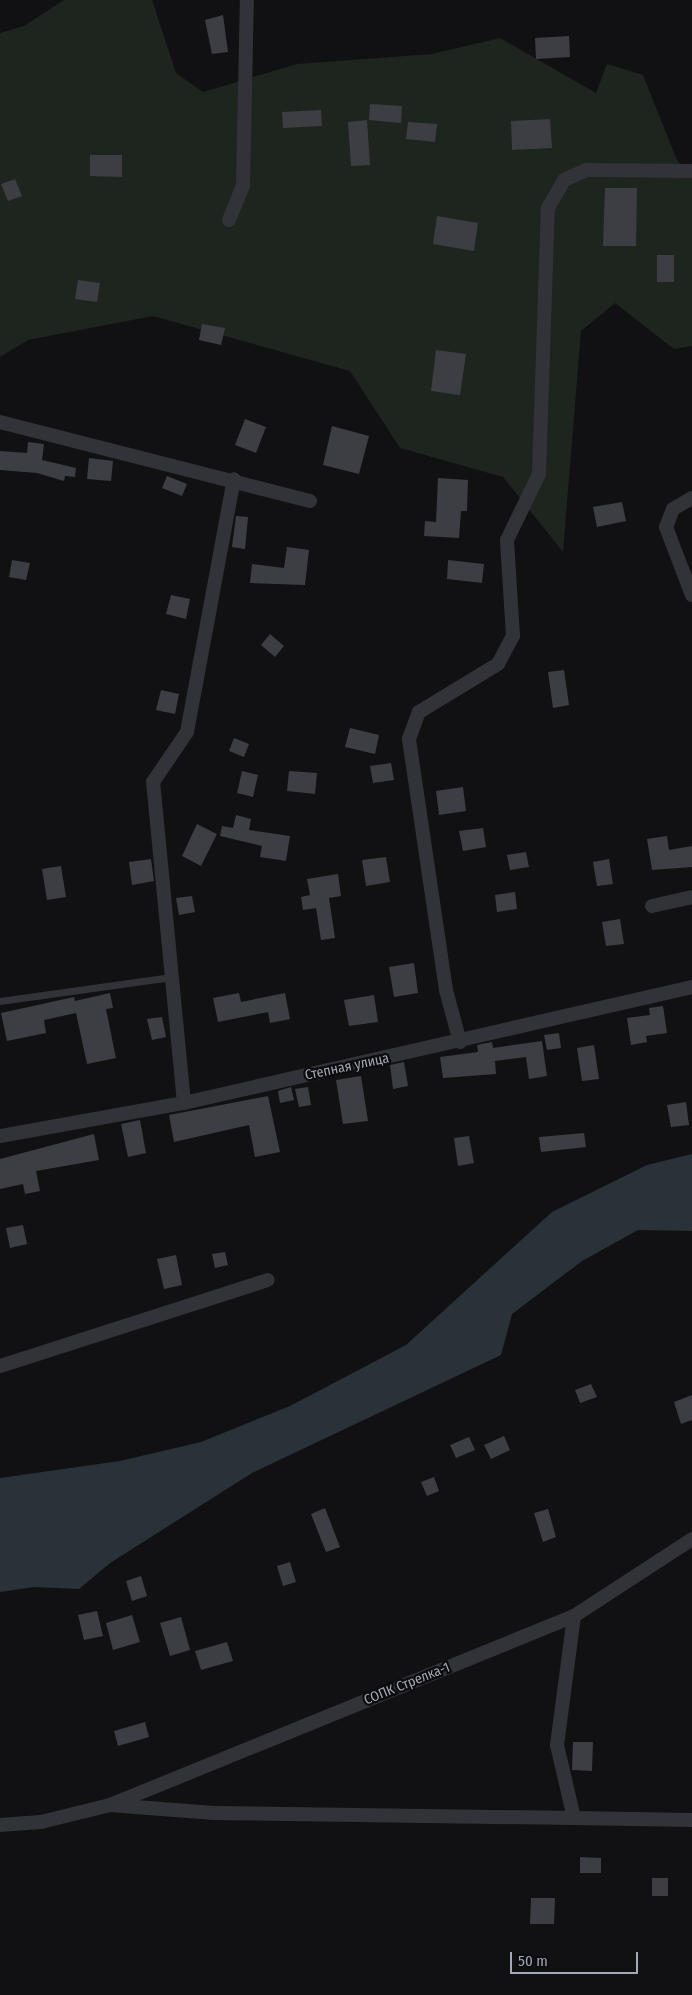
<!DOCTYPE html>
<html>
<head>
<meta charset="utf-8">
<style>
  body { margin:0 }
  #map { position:relative; width:692px; height:1995px; overflow:hidden; background:#111113; font-family:"Fira Sans Condensed",sans-serif }
  div>[style] { position:absolute }
  .green>* { inset:0; background:#1d251e }
  .water>* { inset:0; background:#293238 }
  .building>* { inset:0; background:#3d3e43 }
  .service>* { height:7px; margin:-3.5px; padding:0 3.5px; transform-origin:3.5px; border-radius:3.5px; background:#323338 }
  .minor>* { height:14px; margin:-7px; padding:0 7px; transform-origin:7px; border-radius:7px; background:#323338 }
  span { translate:-50% -50%; white-space:nowrap; text-align:center; line-height:1.15; -webkit-text-stroke:4.5px #0c0c0e; paint-order:stroke }
  .street-label { font-size:14px; color:#a2a8b4 }
  .scale { position:absolute; left:510px; top:1952px; width:128px; height:22px; box-sizing:border-box; border:2px solid #a2a8b4; border-top:0; padding-left:6px; font-size:15px; line-height:18px; white-space:nowrap; color:#a2a8b4; -webkit-text-stroke:4px #0c0c0e; paint-order:stroke }
</style>
</head>
<body>
<div id="map">
  <div class="green">
    <div style="clip-path:polygon(64px 0,152px 0,176px 73px,203px 92px,297px 64px,432px 54px,500px 38px,596px 93px,607px 64px,643px 75px,677px 160px,692px 178px,692px 346px,674px 349px,615px 303px,581px 331px,563px 552px,503px 477px,400px 448px,350px 371px,153px 316px,28px 340px,0 357px,0 33px,24px 26px)"></div>
  </div>
  <div class="water">
    <div style="clip-path:polygon(692px 1154px,692px 1231px,638px 1230px,582px 1261px,512px 1314px,501px 1355px,252px 1473px,110px 1563px,79px 1589px,34px 1587px,0 1592px,0 1478px,120px 1461px,201px 1442px,290px 1406px,406px 1345px,552px 1212px,647px 1165px)"></div>
  </div>
  <div class="building">
    <div style="clip-path:polygon(223px 15px,228px 52px,212px 54px,205px 20px)"></div>
    <div style="clip-path:polygon(569px 36px,570px 57px,536px 59px,535px 38px)"></div>
    <div style="clip-path:polygon(370px 104px,402px 106px,401px 123px,369px 120px)"></div>
    <div style="clip-path:polygon(321px 110px,322px 126px,283px 128px,282px 112px)"></div>
    <div style="clip-path:polygon(550px 119px,552px 148px,512px 150px,511px 121px)"></div>
    <div style="clip-path:polygon(367px 120px,370px 165px,351px 166px,348px 122px)"></div>
    <div style="clip-path:polygon(408px 122px,437px 124px,435px 142px,406px 139px)"></div>
    <div style="clip-path:polygon(90px 155px,122px 155px,122px 177px,90px 176px)"></div>
    <div style="clip-path:polygon(15px 179px,22px 196px,8px 201px,1px 184px)"></div>
    <div style="clip-path:polygon(605px 188px,637px 188px,636px 246px,603px 246px)"></div>
    <div style="clip-path:polygon(437px 216px,478px 223px,474px 251px,433px 244px)"></div>
    <div style="clip-path:polygon(657px 255px,674px 255px,674px 282px,657px 282px)"></div>
    <div style="clip-path:polygon(78px 280px,100px 283px,97px 302px,75px 299px)"></div>
    <div style="clip-path:polygon(202px 324px,225px 328px,221px 345px,199px 340px)"></div>
    <div style="clip-path:polygon(436px 350px,466px 354px,460px 395px,431px 391px)"></div>
    <div style="clip-path:polygon(245px 419px,266px 427px,256px 453px,235px 445px)"></div>
    <div style="clip-path:polygon(332px 426px,369px 436px,359px 474px,323px 465px)"></div>
    <div style="clip-path:polygon(28px 442px,44px 444px,42px 460px,76px 468px,75px 477px,65px 476px,64px 481px,37px 473px,0 470px,0 451px,27px 453px)"></div>
    <div style="clip-path:polygon(89px 458px,113px 461px,111px 481px,87px 479px)"></div>
    <div style="clip-path:polygon(167px 476px,187px 484px,182px 496px,162px 488px)"></div>
    <div style="clip-path:polygon(438px 478px,468px 480px,467px 511px,461px 511px,459px 538px,424px 536px,425px 521px,436px 522px)"></div>
    <div style="clip-path:polygon(622px 502px,626px 521px,597px 527px,593px 507px)"></div>
    <div style="clip-path:polygon(236px 516px,248px 517px,245px 549px,232px 547px)"></div>
    <div style="clip-path:polygon(287px 547px,309px 550px,305px 585px,250px 583px,252px 564px,284px 568px)"></div>
    <div style="clip-path:polygon(12px 560px,30px 563px,26px 580px,9px 577px)"></div>
    <div style="clip-path:polygon(448px 560px,484px 564px,482px 583px,447px 579px)"></div>
    <div style="clip-path:polygon(171px 595px,190px 599px,186px 619px,166px 614px)"></div>
    <div style="clip-path:polygon(270px 634px,284px 646px,275px 657px,261px 645px)"></div>
    <div style="clip-path:polygon(564px 670px,569px 705px,553px 708px,548px 672px)"></div>
    <div style="clip-path:polygon(161px 690px,179px 694px,175px 714px,156px 710px)"></div>
    <div style="clip-path:polygon(350px 728px,379px 735px,375px 754px,345px 747px)"></div>
    <div style="clip-path:polygon(234px 738px,249px 744px,244px 757px,229px 751px)"></div>
    <div style="clip-path:polygon(391px 763px,394px 780px,373px 783px,370px 766px)"></div>
    <div style="clip-path:polygon(242px 771px,258px 775px,253px 797px,237px 793px)"></div>
    <div style="clip-path:polygon(289px 771px,317px 773px,315px 794px,287px 791px)"></div>
    <div style="clip-path:polygon(463px 787px,466px 811px,439px 815px,436px 791px)"></div>
    <div style="clip-path:polygon(236px 815px,251px 819px,249px 830px,290px 836px,286px 861px,260px 857px,262px 846px,220px 836px,222px 826px,233px 828px)"></div>
    <div style="clip-path:polygon(197px 824px,217px 834px,201px 866px,182px 856px)"></div>
    <div style="clip-path:polygon(483px 828px,486px 847px,463px 851px,459px 831px)"></div>
    <div style="clip-path:polygon(667px 836px,669px 850px,692px 846px,692px 867px,652px 870px,647px 839px)"></div>
    <div style="clip-path:polygon(526px 852px,529px 867px,510px 870px,507px 855px)"></div>
    <div style="clip-path:polygon(386px 857px,390px 882px,366px 886px,362px 860px)"></div>
    <div style="clip-path:polygon(151px 859px,154px 881px,132px 885px,129px 862px)"></div>
    <div style="clip-path:polygon(609px 859px,613px 884px,597px 886px,593px 862px)"></div>
    <div style="clip-path:polygon(61px 866px,66px 897px,47px 900px,42px 869px)"></div>
    <div style="clip-path:polygon(338px 874px,341px 896px,329px 898px,335px 938px,321px 940px,316px 908px,303px 910px,301px 897px,310px 895px,307px 879px)"></div>
    <div style="clip-path:polygon(515px 892px,517px 909px,497px 912px,495px 895px)"></div>
    <div style="clip-path:polygon(192px 896px,195px 912px,179px 915px,176px 898px)"></div>
    <div style="clip-path:polygon(620px 919px,624px 944px,606px 946px,602px 922px)"></div>
    <div style="clip-path:polygon(414px 963px,418px 993px,394px 997px,389px 967px)"></div>
    <div style="clip-path:polygon(110px 993px,113px 1008px,106px 1009px,116px 1058px,87px 1064px,76px 1013px,44px 1020px,46px 1033px,7px 1041px,1px 1013px,74px 997px,75px 1001px)"></div>
    <div style="clip-path:polygon(239px 993px,241px 1002px,285px 993px,290px 1019px,270px 1023px,268px 1012px,218px 1022px,213px 998px)"></div>
    <div style="clip-path:polygon(374px 995px,378px 1022px,349px 1026px,344px 1000px)"></div>
    <div style="clip-path:polygon(663px 1006px,667px 1033px,646px 1036px,647px 1042px,631px 1045px,627px 1018px,650px 1015px,649px 1008px)"></div>
    <div style="clip-path:polygon(162px 1017px,166px 1037px,152px 1040px,147px 1019px)"></div>
    <div style="clip-path:polygon(559px 1033px,561px 1048px,547px 1050px,544px 1035px)"></div>
    <div style="clip-path:polygon(542px 1041px,547px 1076px,529px 1079px,526px 1057px,495px 1061px,496px 1074px,443px 1078px,440px 1057px,478px 1052px,477px 1045px,492px 1042px,493px 1048px)"></div>
    <div style="clip-path:polygon(594px 1045px,599px 1079px,582px 1081px,577px 1048px)"></div>
    <div style="clip-path:polygon(404px 1062px,408px 1086px,393px 1089px,390px 1065px)"></div>
    <div style="clip-path:polygon(361px 1076px,368px 1121px,343px 1124px,336px 1080px)"></div>
    <div style="clip-path:polygon(291px 1087px,294px 1100px,280px 1103px,278px 1091px)"></div>
    <div style="clip-path:polygon(308px 1087px,311px 1105px,299px 1107px,295px 1089px)"></div>
    <div style="clip-path:polygon(268px 1096px,280px 1152px,255px 1157px,249px 1125px,174px 1142px,169px 1115px)"></div>
    <div style="clip-path:polygon(686px 1102px,689px 1125px,671px 1127px,667px 1105px)"></div>
    <div style="clip-path:polygon(140px 1120px,146px 1153px,128px 1157px,121px 1124px)"></div>
    <div style="clip-path:polygon(584px 1133px,586px 1147px,541px 1152px,539px 1137px)"></div>
    <div style="clip-path:polygon(94px 1134px,99px 1160px,36px 1171px,40px 1191px,25px 1194px,23px 1184px,0 1189px,0 1159px)"></div>
    <div style="clip-path:polygon(469px 1136px,474px 1163px,458px 1166px,454px 1138px)"></div>
    <div style="clip-path:polygon(23px 1225px,27px 1244px,10px 1248px,6px 1228px)"></div>
    <div style="clip-path:polygon(225px 1252px,228px 1265px,215px 1268px,212px 1254px)"></div>
    <div style="clip-path:polygon(176px 1255px,182px 1285px,164px 1289px,157px 1259px)"></div>
    <div style="clip-path:polygon(591px 1384px,597px 1397px,580px 1403px,575px 1390px)"></div>
    <div style="clip-path:polygon(692px 1395px,692px 1420px,681px 1424px,674px 1402px)"></div>
    <div style="clip-path:polygon(504px 1436px,510px 1450px,491px 1459px,484px 1445px)"></div>
    <div style="clip-path:polygon(469px 1437px,475px 1450px,456px 1458px,450px 1445px)"></div>
    <div style="clip-path:polygon(434px 1477px,439px 1491px,427px 1496px,421px 1482px)"></div>
    <div style="clip-path:polygon(325px 1508px,340px 1547px,326px 1552px,311px 1514px)"></div>
    <div style="clip-path:polygon(548px 1509px,556px 1537px,543px 1542px,534px 1513px)"></div>
    <div style="clip-path:polygon(290px 1562px,296px 1582px,283px 1586px,277px 1566px)"></div>
    <div style="clip-path:polygon(141px 1576px,147px 1596px,132px 1601px,126px 1581px)"></div>
    <div style="clip-path:polygon(97px 1611px,103px 1636px,84px 1640px,78px 1615px)"></div>
    <div style="clip-path:polygon(132px 1615px,140px 1642px,113px 1650px,106px 1623px)"></div>
    <div style="clip-path:polygon(181px 1617px,190px 1650px,170px 1656px,160px 1623px)"></div>
    <div style="clip-path:polygon(227px 1642px,233px 1661px,201px 1670px,195px 1651px)"></div>
    <div style="clip-path:polygon(145px 1722px,149px 1737px,118px 1746px,114px 1731px)"></div>
    <div style="clip-path:polygon(573px 1742px,593px 1742px,592px 1771px,572px 1770px)"></div>
    <div style="clip-path:polygon(580px 1857px,601px 1858px,601px 1873px,580px 1873px)"></div>
    <div style="clip-path:polygon(652px 1878px,668px 1878px,668px 1896px,652px 1896px)"></div>
    <div style="clip-path:polygon(531px 1898px,555px 1898px,554px 1924px,530px 1924px)"></div>
  </div>
  <div class="service">
    <div style="left:0;top:1001px;width:173px;rotate:-8deg"></div>
  </div>
  <div class="minor">
    <div style="left:229px;top:220px;width:38px;rotate:-68deg"></div>
    <div style="left:243px;top:185px;width:185px;rotate:-88.8deg"></div>
    <div style="left:0;top:422px;width:320px;rotate:14.3deg"></div>
    <div style="left:692px;top:498px;width:22px;rotate:150deg"></div>
    <div style="left:673px;top:509px;width:19px;rotate:111deg"></div>
    <div style="left:666px;top:527px;width:73px;rotate:69.1deg"></div>
    <div style="left:652px;top:906px;width:41px;rotate:-12.7deg"></div>
    <div style="left:460px;top:1042px;width:54px;rotate:-105.1deg"></div>
    <div style="left:446px;top:990px;width:254px;rotate:-98.4deg"></div>
    <div style="left:409px;top:739px;width:29px;rotate:-70deg"></div>
    <div style="left:419px;top:712px;width:92px;rotate:-31.3deg"></div>
    <div style="left:498px;top:664px;width:32px;rotate:-62deg"></div>
    <div style="left:513px;top:636px;width:96px;rotate:-93.6deg"></div>
    <div style="left:507px;top:540px;width:73px;rotate:-64.1deg"></div>
    <div style="left:539px;top:474px;width:266px;rotate:-88.1deg"></div>
    <div style="left:548px;top:208px;width:32px;rotate:-60deg"></div>
    <div style="left:564px;top:180px;width:24px;rotate:-24deg"></div>
    <div style="left:586px;top:170px;width:106px;rotate:0.5deg"></div>
    <div style="left:184px;top:1103px;width:322px;rotate:-95.5deg"></div>
    <div style="left:153px;top:782px;width:60px;rotate:-55.8deg"></div>
    <div style="left:187px;top:732px;width:257px;rotate:-79.5deg"></div>
    <div style="left:0;top:1136px;width:187px;rotate:-10.2deg"></div>
    <div style="left:184px;top:1103px;width:521px;rotate:-12.86deg"></div>
    <div style="left:0;top:1366px;width:281px;rotate:-17.8deg"></div>
    <div style="left:574px;top:1616px;width:130px;rotate:97.5deg"></div>
    <div style="left:557px;top:1745px;width:75px;rotate:76.9deg"></div>
    <div style="left:574px;top:1818px;width:118px;rotate:1deg"></div>
    <div style="left:110px;top:1805px;width:501px;rotate:-22.16deg"></div>
    <div style="left:574px;top:1616px;width:141px;rotate:-33.1deg"></div>
    <div style="left:0;top:1825px;width:41px;rotate:-4.2deg"></div>
    <div style="left:41px;top:1822px;width:71px;rotate:-13.8deg"></div>
    <div style="left:110px;top:1805px;width:104px;rotate:4.4deg"></div>
    <div style="left:214px;top:1813px;width:360px;rotate:0.8deg"></div>
  </div>
  <div class="street-label">
    <span style="left:347px;top:1067px;rotate:-12deg">Степная улица</span>
    <span style="left:407px;top:1684px;rotate:-22deg">СОПК Стрелка-1</span>
  </div>
  <div class="scale">50 m</div>
</div>
</body>
</html>
